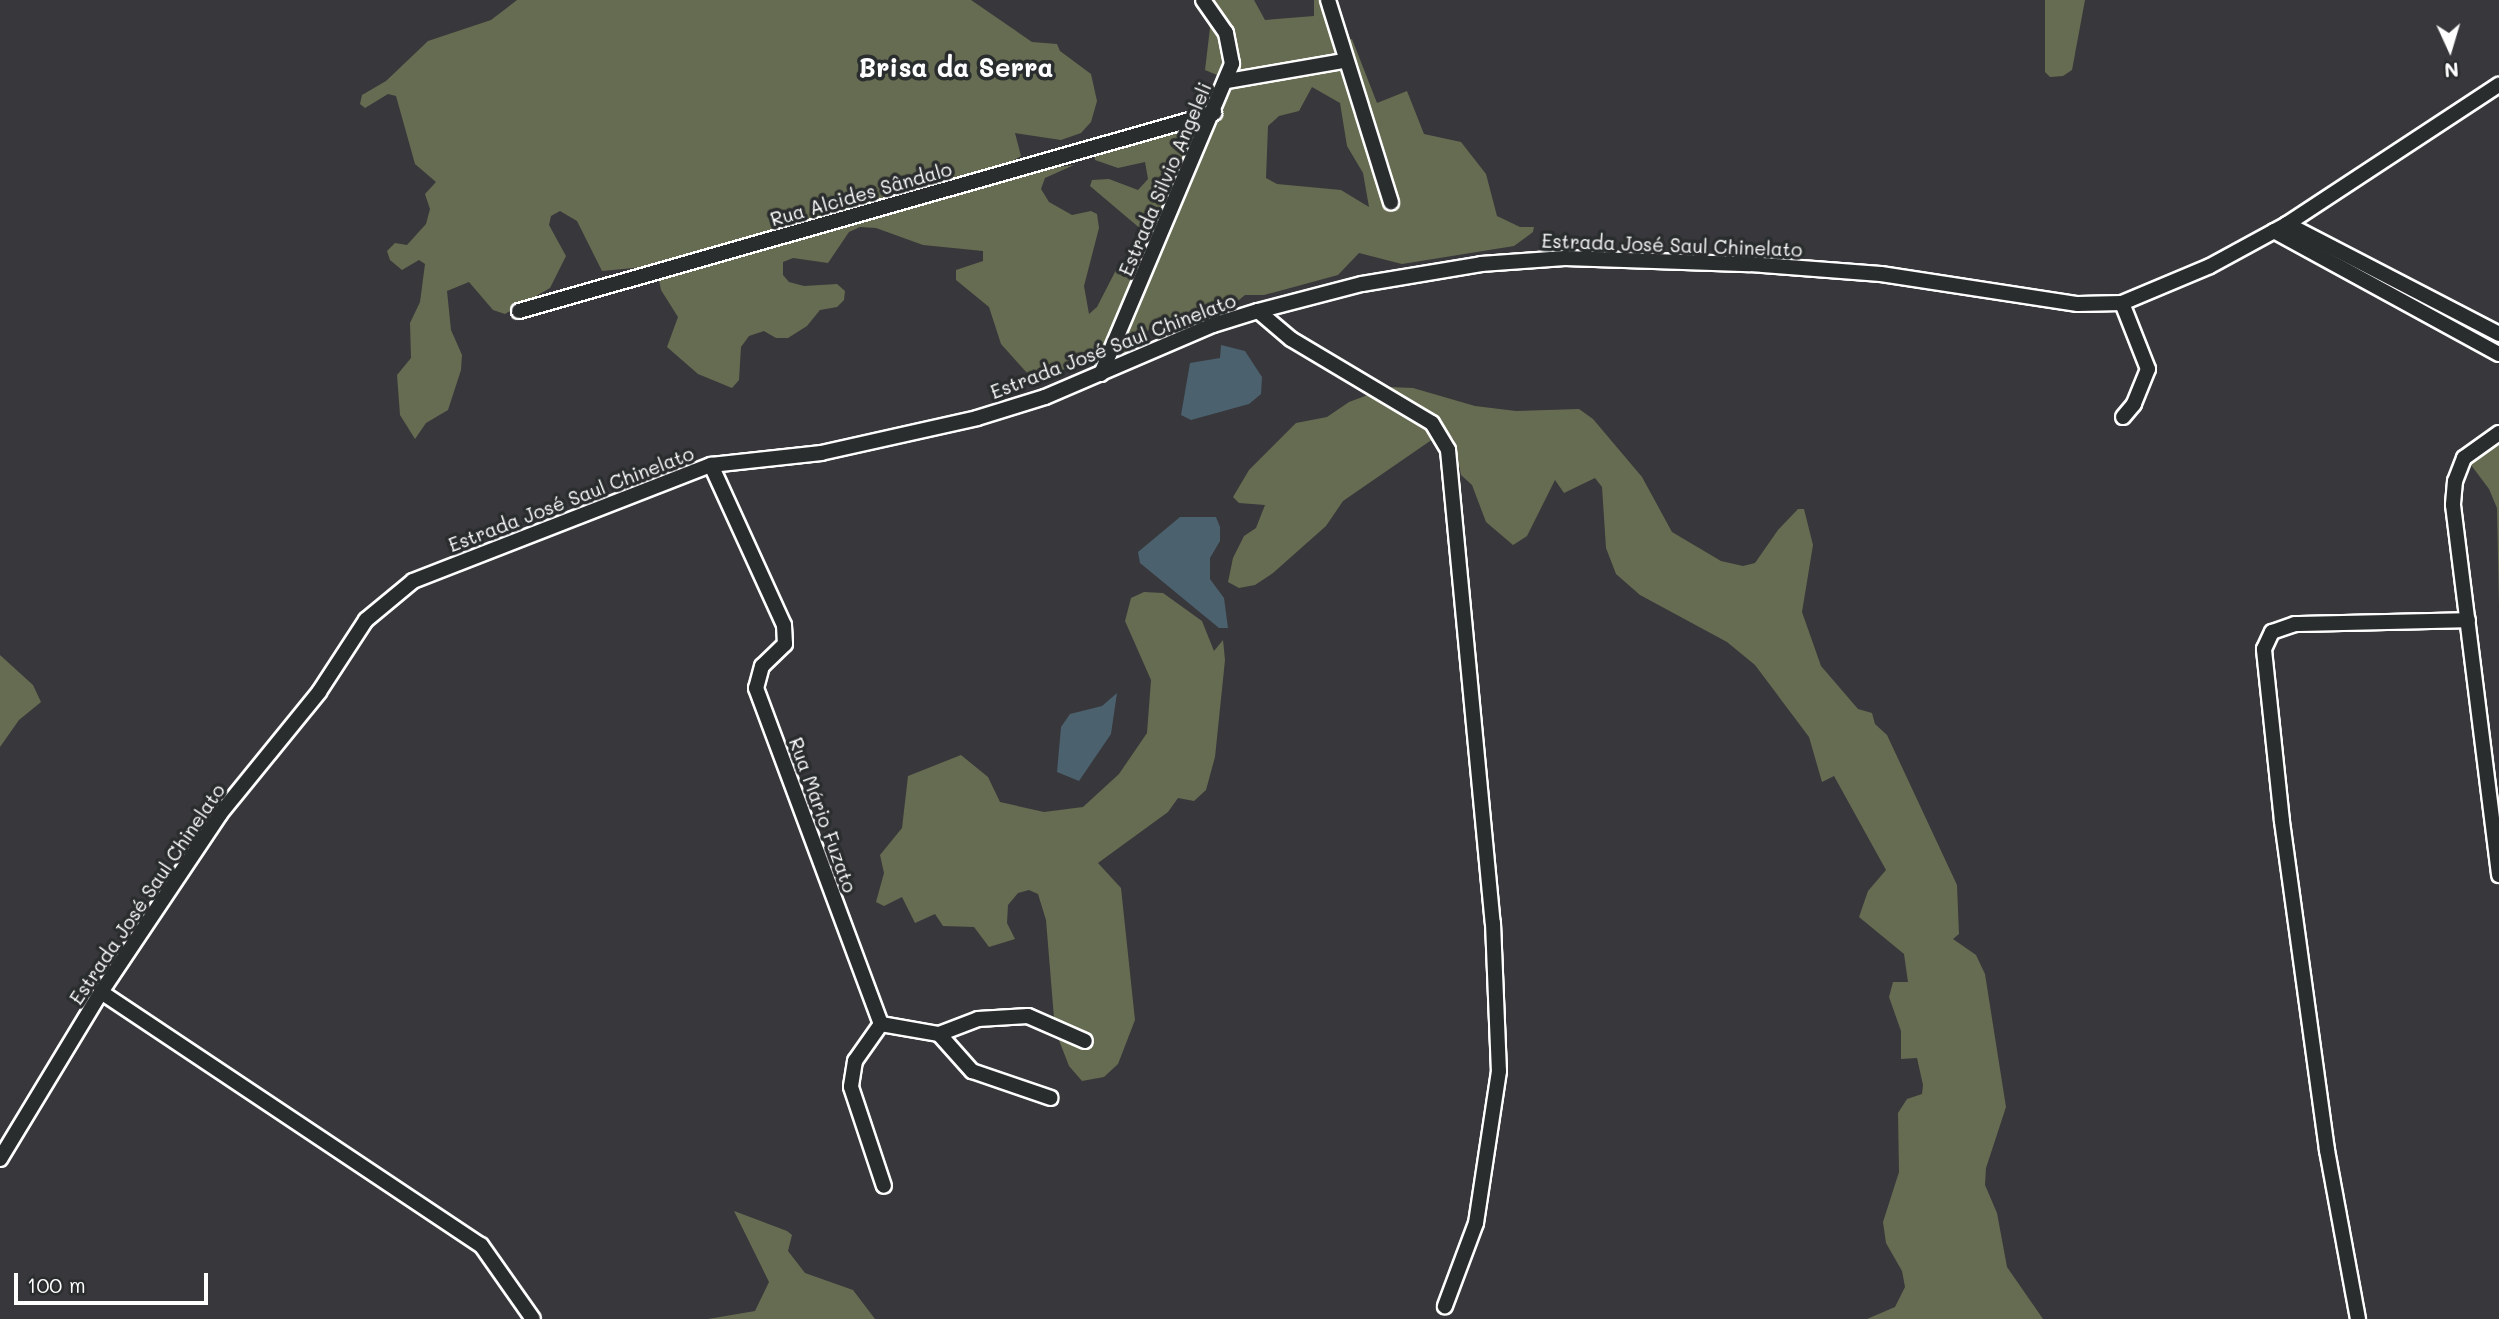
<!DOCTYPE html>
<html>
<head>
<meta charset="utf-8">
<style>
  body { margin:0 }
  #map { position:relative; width:2499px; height:1319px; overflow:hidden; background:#38373b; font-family:Mali,sans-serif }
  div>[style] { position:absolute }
  .green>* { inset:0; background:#666c51 }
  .water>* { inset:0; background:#4b616e }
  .roads { filter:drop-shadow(2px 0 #fff) drop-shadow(-2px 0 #fff) drop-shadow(0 2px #fff) drop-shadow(0 -2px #fff) }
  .minor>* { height:14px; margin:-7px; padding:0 7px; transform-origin:7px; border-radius:7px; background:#2a2d2e }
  span { translate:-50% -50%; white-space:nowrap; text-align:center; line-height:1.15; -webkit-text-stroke:7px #2a2d2e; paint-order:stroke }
  .street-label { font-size:19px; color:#fff }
  .district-label { font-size:26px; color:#fff; font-weight:700 }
  .north { position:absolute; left:2415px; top:14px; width:70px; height:70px; -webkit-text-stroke:5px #2a2d2e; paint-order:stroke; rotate:176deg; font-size:19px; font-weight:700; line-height:28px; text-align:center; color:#fff }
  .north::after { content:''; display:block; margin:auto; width:24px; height:32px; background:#fff; clip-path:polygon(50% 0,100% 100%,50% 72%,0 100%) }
  .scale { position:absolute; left:14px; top:1273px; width:194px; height:32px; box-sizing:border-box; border:4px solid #fff; border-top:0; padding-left:9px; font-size:21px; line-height:24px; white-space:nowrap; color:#fff; -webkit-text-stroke:5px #2a2d2e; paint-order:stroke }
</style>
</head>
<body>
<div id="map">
  <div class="green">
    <div style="clip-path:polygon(evenodd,517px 0,971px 0,1032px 42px,1057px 44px,1060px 51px,1091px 74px,1097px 101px,1091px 122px,1081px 133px,1061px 140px,1015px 133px,1021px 156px,987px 177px,1074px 165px,1045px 178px,1041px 189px,1049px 202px,1072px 215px,1091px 211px,1097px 214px,1099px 228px,1084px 286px,1089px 314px,1097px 307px,1117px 268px,1135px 255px,1158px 253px,1169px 230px,1142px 230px,1090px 186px,1092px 180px,1109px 179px,1138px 190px,1148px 179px,1145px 162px,1118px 168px,1095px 160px,1094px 153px,1170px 127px,1189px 138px,1193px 168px,1239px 71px,1236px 65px,1217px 75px,1205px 70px,1210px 28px,1200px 0,1254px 0,1265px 20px,1314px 16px,1314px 0,1324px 0,1342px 41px,1352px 39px,1377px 103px,1407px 91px,1424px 134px,1461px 142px,1486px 174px,1497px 216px,1520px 227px,1534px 227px,1533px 232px,1514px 246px,1402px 264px,1359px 253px,1338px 275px,1264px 295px,1245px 295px,1228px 309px,1203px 315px,1184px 327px,1157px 319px,1116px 371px,1108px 346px,1104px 345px,1058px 373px,1038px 378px,1028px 374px,1001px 344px,989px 307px,956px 280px,956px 270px,983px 261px,983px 251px,923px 245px,876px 228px,860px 227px,849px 232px,828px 263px,793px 258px,783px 262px,783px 275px,789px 282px,804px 286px,837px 284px,845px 291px,844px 300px,837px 307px,820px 310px,807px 326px,788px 338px,776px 338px,764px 331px,749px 336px,741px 347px,739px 380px,732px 388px,698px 374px,667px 347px,678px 317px,661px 290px,657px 270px,644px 267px,602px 271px,577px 221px,560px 211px,551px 216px,549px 225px,566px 256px,550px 288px,505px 314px,493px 310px,469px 282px,447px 291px,451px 330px,462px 355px,461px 370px,448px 410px,426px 423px,415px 439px,400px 415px,397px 375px,411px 358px,410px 323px,420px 302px,425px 264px,419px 260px,402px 270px,390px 260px,387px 251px,395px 243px,407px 245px,426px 224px,430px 209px,425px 194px,436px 182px,415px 164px,396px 96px,388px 94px,365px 108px,360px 104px,362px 95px,386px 81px,428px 41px,491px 20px,517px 0,1312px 87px,1340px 103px,1347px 146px,1363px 173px,1369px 207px,1341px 190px,1277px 184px,1266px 178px,1268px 126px,1279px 116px,1299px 111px,1312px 87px)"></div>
    <div style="clip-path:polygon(2045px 0,2085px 0,2072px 70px,2063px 76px,2050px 77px,2045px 72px)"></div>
    <div style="clip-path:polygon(1389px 387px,1413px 388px,1475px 406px,1516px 411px,1579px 409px,1593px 419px,1642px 477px,1672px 532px,1721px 561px,1743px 566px,1755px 563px,1778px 530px,1798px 509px,1804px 509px,1813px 545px,1802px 612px,1821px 666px,1858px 709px,1872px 713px,1875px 724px,1887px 735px,1957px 885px,1959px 934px,1953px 939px,1976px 955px,1985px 974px,2006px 1107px,1986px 1168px,1985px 1185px,1997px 1213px,2007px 1267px,2043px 1319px,1867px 1319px,1895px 1307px,1905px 1287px,1902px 1271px,1886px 1243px,1883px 1222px,1899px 1172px,1898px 1113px,1907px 1099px,1922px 1094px,1923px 1085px,1917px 1058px,1901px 1059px,1901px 1031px,1889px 997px,1893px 982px,1908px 982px,1904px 954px,1859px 917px,1868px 891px,1886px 870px,1834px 776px,1822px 782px,1809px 737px,1755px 665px,1727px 642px,1640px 595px,1616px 574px,1606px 548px,1602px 487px,1595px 478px,1564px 493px,1555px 480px,1527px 536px,1513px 545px,1486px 522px,1472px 485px,1461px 475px,1454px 440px,1446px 430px,1343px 501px,1326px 526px,1273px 573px,1255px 585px,1239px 588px,1228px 582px,1233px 558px,1244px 536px,1256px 528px,1265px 505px,1239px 503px,1233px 497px,1249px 470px,1296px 423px,1327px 417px,1349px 402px)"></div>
    <div style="clip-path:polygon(2499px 437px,2499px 607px,2497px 508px,2489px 489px,2471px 465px,2475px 452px)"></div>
    <div style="clip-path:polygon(1144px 592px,1163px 593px,1202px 621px,1214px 651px,1223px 640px,1225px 660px,1215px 757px,1206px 790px,1194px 801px,1178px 798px,1168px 812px,1098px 863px,1121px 888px,1135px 1020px,1118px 1064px,1104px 1077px,1082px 1081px,1069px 1066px,1055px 1030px,1046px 920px,1038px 894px,1029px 890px,1018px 893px,1008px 905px,1007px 923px,1015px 939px,989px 947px,974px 927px,943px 926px,935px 914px,915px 923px,902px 897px,884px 906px,876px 902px,884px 873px,880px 855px,902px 828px,908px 776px,961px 755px,988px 777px,1000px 802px,1044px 812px,1083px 807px,1119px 774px,1147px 733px,1151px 680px,1125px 621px,1131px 598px)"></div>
    <div style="clip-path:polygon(0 655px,33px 685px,41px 702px,19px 720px,0 747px)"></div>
    <div style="clip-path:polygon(734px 1211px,787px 1231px,792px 1235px,788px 1251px,805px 1273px,853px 1290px,875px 1319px,708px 1319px,755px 1311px,769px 1282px)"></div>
  </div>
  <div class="water">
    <div style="clip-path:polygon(1221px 345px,1245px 351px,1262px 377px,1261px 394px,1249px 404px,1191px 420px,1181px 415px,1190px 363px,1220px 358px)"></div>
    <div style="clip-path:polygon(1180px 517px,1216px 517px,1220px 527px,1220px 541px,1210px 558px,1210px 579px,1224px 598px,1228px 628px,1219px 628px,1140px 563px,1138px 552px)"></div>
    <div style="clip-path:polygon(1117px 693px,1111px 734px,1079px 781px,1057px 772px,1061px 727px,1070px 714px,1102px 706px)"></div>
  </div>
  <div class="roads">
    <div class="minor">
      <div style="left:1328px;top:0;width:212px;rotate:72.7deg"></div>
      <div style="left:1228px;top:81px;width:118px;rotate:-9.8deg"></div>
      <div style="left:2287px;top:224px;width:239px;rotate:27.4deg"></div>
      <div style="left:2274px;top:231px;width:256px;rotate:28.7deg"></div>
      <div style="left:2122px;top:303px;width:71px;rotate:68.5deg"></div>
      <div style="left:2148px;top:369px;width:38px;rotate:112deg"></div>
      <div style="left:2134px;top:404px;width:17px;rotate:130deg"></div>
      <div style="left:519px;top:311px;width:723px;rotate:-15.9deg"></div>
      <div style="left:1258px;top:311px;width:43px;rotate:40.3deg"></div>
      <div style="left:1291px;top:339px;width:164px;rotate:30.8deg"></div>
      <div style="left:1432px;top:423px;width:31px;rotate:59deg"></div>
      <div style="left:1448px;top:450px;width:475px;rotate:84.6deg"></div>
      <div style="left:1493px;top:923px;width:148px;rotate:87.7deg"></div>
      <div style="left:1499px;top:1071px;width:154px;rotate:98.6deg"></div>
      <div style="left:1476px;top:1223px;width:89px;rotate:110.5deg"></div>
      <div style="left:1101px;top:374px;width:337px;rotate:-67.1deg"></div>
      <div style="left:1232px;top:64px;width:32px;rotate:-101deg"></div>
      <div style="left:1226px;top:33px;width:40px;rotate:-124.9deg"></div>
      <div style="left:2499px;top:433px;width:43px;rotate:144.5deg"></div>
      <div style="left:2464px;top:458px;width:25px;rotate:111deg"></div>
      <div style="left:2455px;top:481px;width:24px;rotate:95deg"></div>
      <div style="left:2453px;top:505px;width:373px;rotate:82.9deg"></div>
      <div style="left:711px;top:465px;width:176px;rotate:65.5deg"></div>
      <div style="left:784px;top:625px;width:19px;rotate:87deg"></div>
      <div style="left:785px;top:644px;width:32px;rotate:136deg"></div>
      <div style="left:762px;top:666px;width:23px;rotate:105deg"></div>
      <div style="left:756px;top:688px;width:358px;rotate:69.6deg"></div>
      <div style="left:881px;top:1024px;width:45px;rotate:125.1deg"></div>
      <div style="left:855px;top:1061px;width:26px;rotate:99deg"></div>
      <div style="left:851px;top:1087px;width:104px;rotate:71.6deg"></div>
      <div style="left:101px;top:992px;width:457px;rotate:33.7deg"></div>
      <div style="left:481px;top:1245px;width:90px;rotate:54.9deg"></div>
      <div style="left:881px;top:1024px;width:59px;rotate:9.8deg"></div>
      <div style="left:939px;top:1034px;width:42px;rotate:-21deg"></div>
      <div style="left:978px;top:1019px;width:50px;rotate:-3.4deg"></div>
      <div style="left:1028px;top:1016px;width:62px;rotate:23.7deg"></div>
      <div style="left:939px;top:1034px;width:50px;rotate:48.3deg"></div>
      <div style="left:972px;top:1071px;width:83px;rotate:18.9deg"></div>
      <div style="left:0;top:1159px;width:195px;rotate:-58.8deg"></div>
      <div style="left:101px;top:992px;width:214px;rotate:-56.2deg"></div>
      <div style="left:220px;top:814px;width:157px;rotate:-50.9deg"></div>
      <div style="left:319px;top:692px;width:86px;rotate:-56.9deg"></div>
      <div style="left:366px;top:620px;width:61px;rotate:-39.7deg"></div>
      <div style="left:413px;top:581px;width:320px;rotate:-21.3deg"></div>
      <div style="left:711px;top:465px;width:111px;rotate:-6.2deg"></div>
      <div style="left:821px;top:453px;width:160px;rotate:-12.6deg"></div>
      <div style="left:977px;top:418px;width:71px;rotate:-17.2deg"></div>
      <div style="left:1045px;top:397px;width:183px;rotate:-23.2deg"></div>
      <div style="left:1213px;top:325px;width:47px;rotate:-17.3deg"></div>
      <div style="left:1258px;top:311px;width:107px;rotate:-14.6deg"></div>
      <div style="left:1362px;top:284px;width:121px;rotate:-9.5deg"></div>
      <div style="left:1481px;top:264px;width:84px;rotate:-4.1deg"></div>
      <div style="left:1565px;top:258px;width:185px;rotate:1.9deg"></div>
      <div style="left:1750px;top:264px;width:131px;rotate:4.4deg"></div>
      <div style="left:1881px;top:274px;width:199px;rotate:8.7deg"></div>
      <div style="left:2078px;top:304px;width:44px;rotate:-1.3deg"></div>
      <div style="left:2122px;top:303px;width:95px;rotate:-22.8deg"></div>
      <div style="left:2210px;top:266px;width:88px;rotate:-28.6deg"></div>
      <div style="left:2287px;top:224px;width:254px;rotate:-33.3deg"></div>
      <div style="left:2358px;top:1319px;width:172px;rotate:-100.4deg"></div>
      <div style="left:2327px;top:1150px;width:332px;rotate:-97.8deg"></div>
      <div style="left:2282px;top:821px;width:173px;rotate:-96deg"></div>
      <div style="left:2264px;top:649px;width:19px;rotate:-65deg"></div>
      <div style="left:2272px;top:632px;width:24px;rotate:-19deg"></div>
      <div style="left:2295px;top:624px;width:173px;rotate:-1.3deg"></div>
    </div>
  </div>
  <div class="street-label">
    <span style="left:1165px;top:179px;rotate:-67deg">Estrada Silvio Angeleli</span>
    <span style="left:861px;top:194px;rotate:-16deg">Rua Alcides Sândalo</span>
    <span style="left:1672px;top:245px;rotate:2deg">Estrada José Saul Chinelato</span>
    <span style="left:1113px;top:346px;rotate:-21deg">Estrada José Saul Chinelato</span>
    <span style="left:571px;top:499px;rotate:-21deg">Estrada José Saul Chinelato</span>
    <span style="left:823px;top:815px;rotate:70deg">Rua Mário Fuzato</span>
    <span style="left:147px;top:894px;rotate:-56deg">Estrada José Saul Chinelato</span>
  </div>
  <div class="district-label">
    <span style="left:956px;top:68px">Brisa da Serra</span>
  </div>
  <div class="north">N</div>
  <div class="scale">100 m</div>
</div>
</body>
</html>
